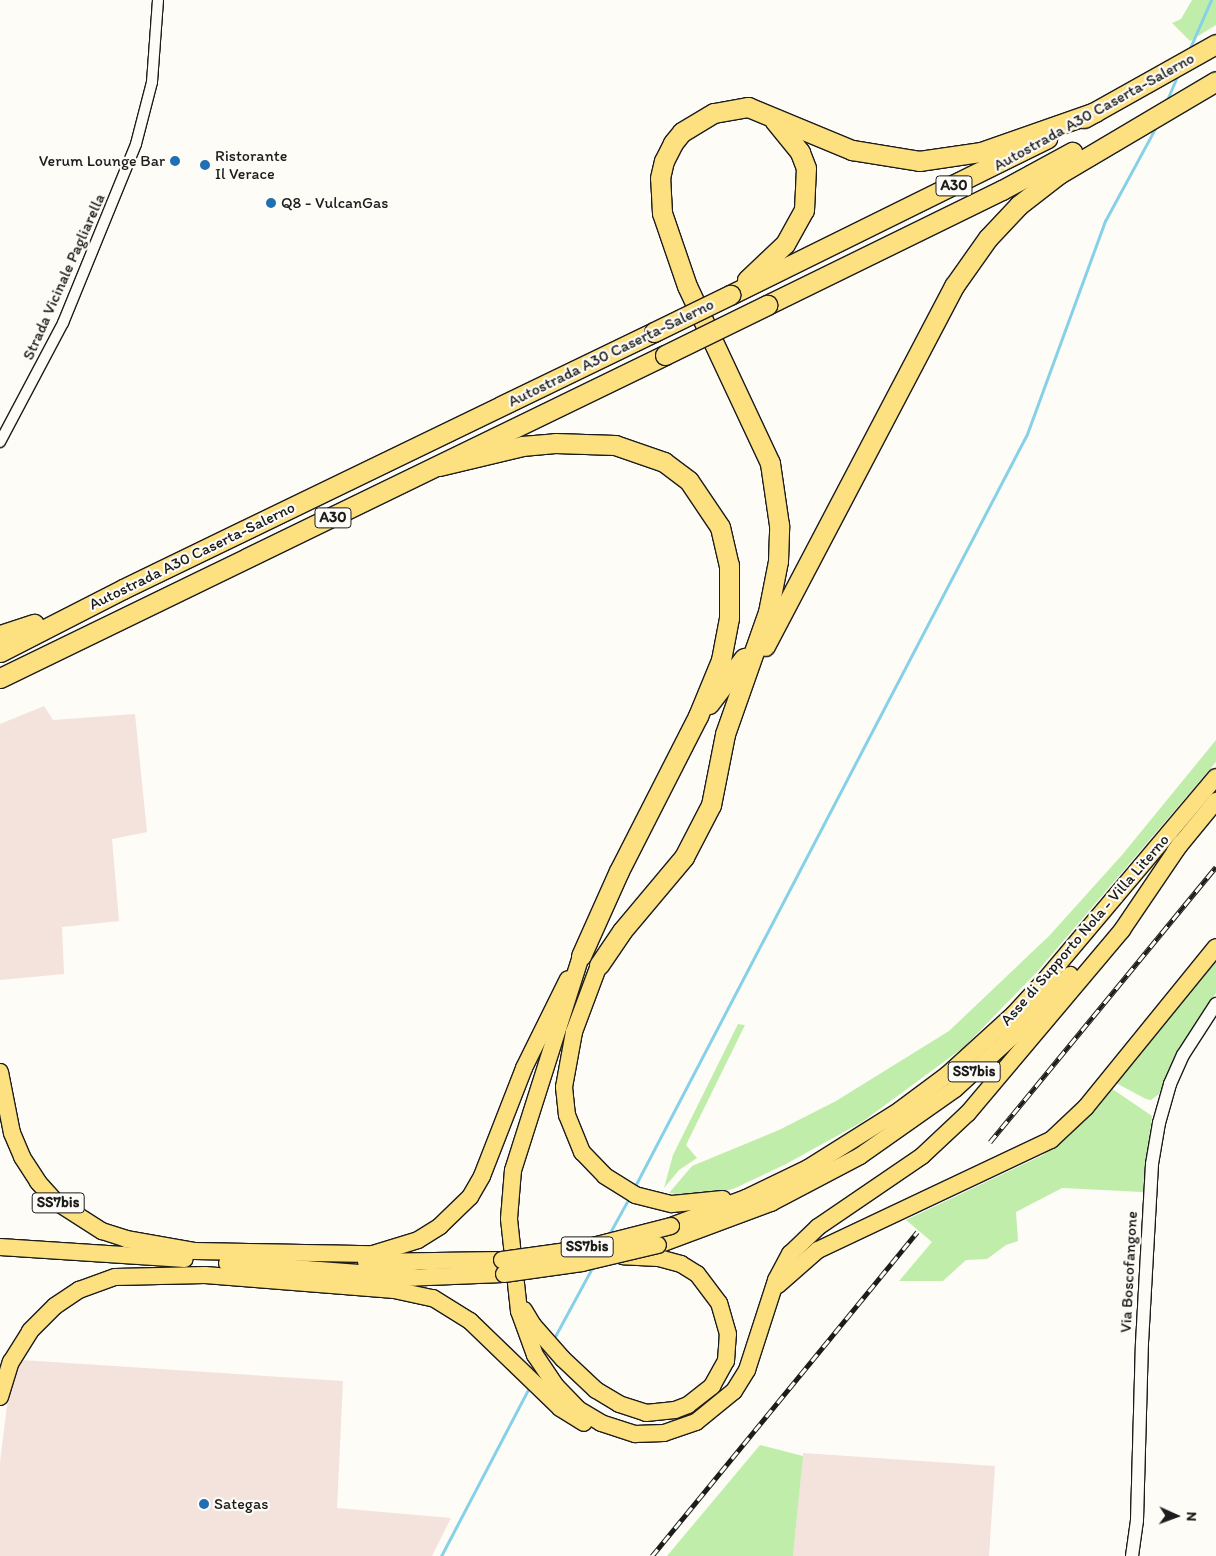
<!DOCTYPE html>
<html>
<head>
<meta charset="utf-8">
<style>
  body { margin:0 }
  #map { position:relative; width:1216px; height:1556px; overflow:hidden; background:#fdfcf7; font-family:Itim,sans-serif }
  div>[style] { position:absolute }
  .built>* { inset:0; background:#f4e2dc }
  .green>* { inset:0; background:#c0edaa }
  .stream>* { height:3px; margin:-1.5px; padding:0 1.5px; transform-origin:1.5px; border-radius:1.5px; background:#87d1e8 }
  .roads { filter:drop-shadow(1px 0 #1c1c1c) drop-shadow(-1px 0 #1c1c1c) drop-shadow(0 1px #1c1c1c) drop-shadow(0 -1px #1c1c1c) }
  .minor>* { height:10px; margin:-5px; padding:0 5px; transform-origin:5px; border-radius:5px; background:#fdfcf7 }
  .tertiary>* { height:12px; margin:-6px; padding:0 6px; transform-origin:6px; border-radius:6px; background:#fdfcf7 }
  .trunk>* { height:16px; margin:-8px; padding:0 8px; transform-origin:8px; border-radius:8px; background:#fde080 }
  .motorway>* { height:19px; margin:-9.5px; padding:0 9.5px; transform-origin:9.5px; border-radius:9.5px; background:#fde080 }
  .rail>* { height:5px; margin-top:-2.5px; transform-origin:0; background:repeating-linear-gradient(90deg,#fdfcf7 0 9px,#1c1c1c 0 18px); box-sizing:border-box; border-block:1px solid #1c1c1c }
  .bridges { filter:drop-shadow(1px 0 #1c1c1c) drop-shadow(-1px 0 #1c1c1c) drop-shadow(0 1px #1c1c1c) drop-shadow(0 -1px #1c1c1c) }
  .trunk-bridge>* { height:16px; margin:-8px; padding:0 8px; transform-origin:8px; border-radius:8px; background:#fde080 }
  .motorway-bridge>* { height:19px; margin:-9.5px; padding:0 9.5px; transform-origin:9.5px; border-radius:9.5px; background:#fde080 }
  .dots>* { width:14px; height:14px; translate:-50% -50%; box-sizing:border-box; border:2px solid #fdfcf7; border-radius:50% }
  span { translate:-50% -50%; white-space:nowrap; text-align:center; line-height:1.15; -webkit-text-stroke:4.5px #fdfcf7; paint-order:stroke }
  .shield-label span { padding:1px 4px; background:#fdfcf7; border:1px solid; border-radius:4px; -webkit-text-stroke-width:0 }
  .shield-label { font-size:15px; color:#1c1c1c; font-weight:700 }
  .street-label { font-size:16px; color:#1c1c1c }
  .poi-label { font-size:16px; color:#1c1c1c }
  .left { translate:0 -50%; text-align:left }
  .right { translate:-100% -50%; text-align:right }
  .north { position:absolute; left:1151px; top:1491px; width:50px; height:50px; -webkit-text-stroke:4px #fdfcf7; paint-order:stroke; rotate:92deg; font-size:14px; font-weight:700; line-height:20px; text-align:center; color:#1c1c1c }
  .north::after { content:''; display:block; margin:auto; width:18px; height:22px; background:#1c1c1c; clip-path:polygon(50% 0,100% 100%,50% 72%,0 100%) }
</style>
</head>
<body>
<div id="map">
  <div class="built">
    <div style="clip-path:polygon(44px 706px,53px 720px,135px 714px,147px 832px,112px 839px,119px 921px,62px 927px,64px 974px,0 980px,0 724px)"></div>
    <div style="clip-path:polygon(22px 1360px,343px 1381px,337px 1508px,451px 1518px,432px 1556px,0 1556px,0 1462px,10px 1382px)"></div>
    <div style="clip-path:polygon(803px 1453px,995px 1466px,989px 1556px,793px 1556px)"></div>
  </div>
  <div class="green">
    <div style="clip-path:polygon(1192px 0,1216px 0,1216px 25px,1190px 41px,1172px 23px,1181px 19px)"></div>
    <div style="clip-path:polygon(1216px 740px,1216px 762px,1036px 973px,964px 1047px,862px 1122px,786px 1164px,733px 1189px,699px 1196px,669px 1193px,692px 1166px,779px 1130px,836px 1101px,949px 1031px,1049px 936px,1122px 855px)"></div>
    <div style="clip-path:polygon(1216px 959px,1216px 993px,1181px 1045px,1159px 1094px,1151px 1100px,1146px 1099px,1116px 1083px)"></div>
    <div style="clip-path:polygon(738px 1024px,745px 1025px,686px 1145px,697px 1158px,679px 1170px,664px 1188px,673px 1155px)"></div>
    <div style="clip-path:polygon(1111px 1088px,1152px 1116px,1143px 1192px,1062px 1188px,1016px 1212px,1018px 1241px,1006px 1245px,987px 1259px,966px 1260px,943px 1281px,899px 1281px,932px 1242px,906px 1220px,1043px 1155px,1076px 1129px)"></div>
    <div style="clip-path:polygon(760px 1445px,803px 1456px,793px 1556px,667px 1556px)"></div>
  </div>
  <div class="stream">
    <div style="left:1189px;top:50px;width:55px;rotate:-66.3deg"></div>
    <div style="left:1167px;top:100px;width:28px;rotate:-67deg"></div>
    <div style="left:634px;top:1188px;width:850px;rotate:-62.47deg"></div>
    <div style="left:1027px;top:434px;width:227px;rotate:-69.9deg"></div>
    <div style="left:1105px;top:221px;width:109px;rotate:-61.6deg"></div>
    <div style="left:608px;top:1236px;width:43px;rotate:-61.1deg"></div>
    <div style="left:553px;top:1340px;width:84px;rotate:-61.6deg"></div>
    <div style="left:441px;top:1556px;width:192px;rotate:-62.4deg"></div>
  </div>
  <div class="roads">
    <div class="minor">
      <div style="left:0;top:442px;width:135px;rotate:-62.1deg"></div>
      <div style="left:63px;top:323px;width:193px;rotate:-67.8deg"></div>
      <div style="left:136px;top:144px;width:64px;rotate:-75.5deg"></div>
      <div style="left:152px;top:82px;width:82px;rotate:-85.8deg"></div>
    </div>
    <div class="tertiary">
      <div style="left:1132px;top:1556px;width:36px;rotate:-82deg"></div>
      <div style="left:1137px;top:1520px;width:177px;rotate:-88.4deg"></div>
      <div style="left:1142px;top:1343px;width:179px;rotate:-86.8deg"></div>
      <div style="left:1152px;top:1164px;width:42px;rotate:-80.3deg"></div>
      <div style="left:1159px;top:1123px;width:41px;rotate:-74.2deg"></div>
      <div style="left:1170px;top:1084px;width:32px;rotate:-66deg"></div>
      <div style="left:1183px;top:1055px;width:61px;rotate:-57.1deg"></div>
    </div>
    <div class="trunk">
      <div style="left:1175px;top:851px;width:65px;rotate:-50.6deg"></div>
      <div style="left:581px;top:956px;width:225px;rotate:107.6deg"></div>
      <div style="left:513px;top:1170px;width:49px;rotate:94.7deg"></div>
      <div style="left:509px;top:1219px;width:93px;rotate:83.8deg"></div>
      <div style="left:519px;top:1311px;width:47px;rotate:70deg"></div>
      <div style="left:535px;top:1355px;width:37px;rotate:56deg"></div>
      <div style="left:556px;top:1386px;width:32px;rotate:46deg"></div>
      <div style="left:578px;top:1409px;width:27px;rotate:31deg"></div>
      <div style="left:601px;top:1423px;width:36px;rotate:18deg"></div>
      <div style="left:635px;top:1434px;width:29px;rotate:-2deg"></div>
      <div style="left:664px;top:1433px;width:34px;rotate:-19deg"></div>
      <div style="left:696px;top:1422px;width:49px;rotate:-39.2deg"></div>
      <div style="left:734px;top:1391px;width:25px;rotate:-58deg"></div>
      <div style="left:747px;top:1370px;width:95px;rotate:-72.1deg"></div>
      <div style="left:776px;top:1280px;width:30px;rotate:-62deg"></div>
      <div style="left:790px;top:1254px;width:39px;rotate:-44deg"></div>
      <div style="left:818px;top:1227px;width:126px;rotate:-34.3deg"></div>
      <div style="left:922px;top:1156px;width:63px;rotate:-43.1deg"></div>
      <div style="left:968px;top:1113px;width:239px;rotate:-49.9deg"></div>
      <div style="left:1122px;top:930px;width:105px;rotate:-55.9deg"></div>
      <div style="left:599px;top:965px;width:72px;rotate:110.5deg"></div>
      <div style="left:574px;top:1032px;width:56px;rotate:100.3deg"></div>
      <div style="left:564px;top:1087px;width:28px;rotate:84deg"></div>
      <div style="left:567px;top:1115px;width:40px;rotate:68deg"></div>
      <div style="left:582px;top:1152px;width:33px;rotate:46deg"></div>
      <div style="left:605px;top:1176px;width:36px;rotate:32deg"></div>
      <div style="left:635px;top:1195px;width:38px;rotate:14deg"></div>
      <div style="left:672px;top:1204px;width:51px;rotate:-5.6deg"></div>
      <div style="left:0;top:1072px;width:62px;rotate:78.9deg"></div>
      <div style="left:12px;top:1133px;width:26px;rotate:67deg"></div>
      <div style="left:22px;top:1157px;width:30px;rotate:57deg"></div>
      <div style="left:38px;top:1182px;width:25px;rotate:48deg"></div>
      <div style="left:55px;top:1201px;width:56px;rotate:32.6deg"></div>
      <div style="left:102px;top:1231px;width:25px;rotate:18deg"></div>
      <div style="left:126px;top:1239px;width:69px;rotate:10deg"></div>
      <div style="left:194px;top:1251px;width:179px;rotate:1deg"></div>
      <div style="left:373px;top:1254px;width:47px;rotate:-17.3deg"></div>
      <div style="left:418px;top:1240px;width:26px;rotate:-32deg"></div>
      <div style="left:440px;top:1226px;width:42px;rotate:-44deg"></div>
      <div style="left:470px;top:1197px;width:24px;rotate:-60deg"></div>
      <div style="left:482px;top:1176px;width:116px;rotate:-68.7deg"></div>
      <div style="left:524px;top:1068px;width:99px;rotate:-63.7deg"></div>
      <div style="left:671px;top:1226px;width:80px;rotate:-20.5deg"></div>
      <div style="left:746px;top:1198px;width:69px;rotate:-25.8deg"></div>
      <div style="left:808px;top:1168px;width:109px;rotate:-32.2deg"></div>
      <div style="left:900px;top:1110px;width:59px;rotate:-36.7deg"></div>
      <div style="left:947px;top:1075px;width:91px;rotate:-42.3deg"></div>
      <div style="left:1014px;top:1014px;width:46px;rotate:-47.6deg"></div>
      <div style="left:1045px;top:980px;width:265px;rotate:-49.9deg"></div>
      <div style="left:658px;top:1245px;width:121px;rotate:-20.4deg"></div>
      <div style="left:771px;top:1203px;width:101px;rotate:-27.8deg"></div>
      <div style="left:860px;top:1156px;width:116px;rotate:-35.2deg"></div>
      <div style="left:955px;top:1089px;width:96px;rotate:-42.5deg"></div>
      <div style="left:1026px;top:1024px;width:66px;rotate:-48.1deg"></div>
      <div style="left:0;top:1247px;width:185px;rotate:3.7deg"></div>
      <div style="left:366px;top:1262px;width:136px;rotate:-0.8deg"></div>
      <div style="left:227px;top:1263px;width:189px;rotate:4.3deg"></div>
      <div style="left:404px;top:1278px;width:100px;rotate:-2.3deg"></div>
      <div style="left:778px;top:1285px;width:53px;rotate:-41.2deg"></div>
      <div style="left:818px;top:1250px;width:258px;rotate:-25.3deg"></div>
      <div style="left:1051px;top:1140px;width:48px;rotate:-43.3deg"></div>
      <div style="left:1086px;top:1107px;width:206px;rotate:-50.9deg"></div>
      <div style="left:524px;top:1310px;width:17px;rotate:59deg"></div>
      <div style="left:533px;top:1325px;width:45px;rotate:48.6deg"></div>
      <div style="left:563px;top:1359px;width:45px;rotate:43.2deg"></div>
      <div style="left:596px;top:1390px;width:27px;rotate:31deg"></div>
      <div style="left:619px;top:1404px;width:28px;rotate:18deg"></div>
      <div style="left:646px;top:1413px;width:29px;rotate:-6deg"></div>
      <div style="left:675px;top:1410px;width:14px;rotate:-21deg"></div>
      <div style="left:688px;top:1405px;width:31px;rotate:-38deg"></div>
      <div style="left:712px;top:1386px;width:29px;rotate:-61deg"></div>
      <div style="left:726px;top:1361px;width:27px;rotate:-86deg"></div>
      <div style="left:728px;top:1334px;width:32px;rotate:-106deg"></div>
      <div style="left:719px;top:1303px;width:36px;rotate:-127deg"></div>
      <div style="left:697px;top:1274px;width:19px;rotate:-148deg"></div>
      <div style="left:681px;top:1264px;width:24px;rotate:-165deg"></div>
      <div style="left:658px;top:1258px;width:35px;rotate:-177deg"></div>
      <div style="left:0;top:1397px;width:37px;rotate:-73deg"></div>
      <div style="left:11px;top:1362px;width:36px;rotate:-58deg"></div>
      <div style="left:30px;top:1331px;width:35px;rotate:-45deg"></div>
      <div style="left:55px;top:1306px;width:29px;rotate:-34deg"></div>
      <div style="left:79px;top:1290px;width:38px;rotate:-20deg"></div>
      <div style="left:115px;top:1277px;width:90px;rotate:-1.3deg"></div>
      <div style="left:205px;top:1275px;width:190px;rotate:4.5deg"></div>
      <div style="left:394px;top:1290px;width:40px;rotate:12deg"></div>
      <div style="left:433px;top:1298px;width:44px;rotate:31.9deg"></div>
      <div style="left:470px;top:1321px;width:125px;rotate:44deg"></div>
      <div style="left:560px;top:1408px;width:28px;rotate:32deg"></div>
    </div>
    <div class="motorway">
      <div style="left:1084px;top:118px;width:151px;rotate:-29.3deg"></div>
      <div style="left:747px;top:280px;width:52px;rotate:-43.5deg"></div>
      <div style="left:785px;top:244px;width:39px;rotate:-61deg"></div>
      <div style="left:804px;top:210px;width:42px;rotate:-87.3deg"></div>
      <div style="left:806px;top:168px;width:17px;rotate:-111deg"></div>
      <div style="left:800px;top:152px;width:41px;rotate:-129.1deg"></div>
      <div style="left:730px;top:295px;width:354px;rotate:-26.3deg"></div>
      <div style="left:767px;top:305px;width:262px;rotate:-26.1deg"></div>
      <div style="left:1002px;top:190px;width:80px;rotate:-28.5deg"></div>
      <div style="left:439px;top:466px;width:85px;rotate:-13.5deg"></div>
      <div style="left:522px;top:446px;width:33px;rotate:-5deg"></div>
      <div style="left:555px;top:443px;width:60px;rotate:1.9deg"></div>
      <div style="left:615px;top:445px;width:52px;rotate:19.1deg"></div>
      <div style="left:664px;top:462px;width:31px;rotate:37deg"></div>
      <div style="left:689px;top:481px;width:55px;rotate:56deg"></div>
      <div style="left:720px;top:527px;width:39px;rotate:77deg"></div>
      <div style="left:729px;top:565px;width:53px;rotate:90deg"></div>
      <div style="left:729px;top:618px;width:43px;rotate:100.8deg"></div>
      <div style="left:721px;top:660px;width:61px;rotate:112.3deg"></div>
      <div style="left:698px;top:716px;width:174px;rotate:117deg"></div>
      <div style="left:619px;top:871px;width:93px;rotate:114.1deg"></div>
      <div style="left:0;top:635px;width:36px;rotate:-18deg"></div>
      <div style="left:765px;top:646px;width:407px;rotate:-62.3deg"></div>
      <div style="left:954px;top:286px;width:59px;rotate:-54.7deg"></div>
      <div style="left:988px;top:238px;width:45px;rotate:-46.8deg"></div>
      <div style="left:1019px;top:205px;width:51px;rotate:-37.8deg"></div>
      <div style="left:1059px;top:174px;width:182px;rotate:-30.6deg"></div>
      <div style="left:0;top:652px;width:138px;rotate:-27.1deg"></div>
      <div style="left:123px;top:589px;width:590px;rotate:-25.83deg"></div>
      <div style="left:0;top:678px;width:739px;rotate:-25.91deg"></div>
      <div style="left:709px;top:704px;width:58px;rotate:-52.7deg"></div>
      <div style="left:599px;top:965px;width:41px;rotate:-55.9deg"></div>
      <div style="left:622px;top:931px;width:97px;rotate:-50deg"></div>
      <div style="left:684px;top:857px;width:59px;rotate:-62.6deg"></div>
      <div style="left:711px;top:805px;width:72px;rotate:-78.8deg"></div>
      <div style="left:725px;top:734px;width:129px;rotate:-70.6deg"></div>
      <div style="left:768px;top:612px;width:52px;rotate:-78.9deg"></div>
      <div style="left:778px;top:561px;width:36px;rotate:-88deg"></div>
      <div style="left:779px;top:525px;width:63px;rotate:-98.3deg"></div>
      <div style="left:770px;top:463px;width:195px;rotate:-115.1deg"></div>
      <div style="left:687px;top:286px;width:77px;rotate:-108.9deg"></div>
      <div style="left:662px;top:213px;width:35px;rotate:-93deg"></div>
      <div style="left:660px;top:178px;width:17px;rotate:-77deg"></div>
      <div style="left:664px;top:161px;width:20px;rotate:-63deg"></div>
      <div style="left:673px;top:143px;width:14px;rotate:-51deg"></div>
      <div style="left:682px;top:132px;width:37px;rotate:-31deg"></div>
      <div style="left:714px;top:113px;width:35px;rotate:-10deg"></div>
      <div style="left:748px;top:107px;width:113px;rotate:22.5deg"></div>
      <div style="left:852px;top:150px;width:68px;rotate:9.3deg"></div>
      <div style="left:919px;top:161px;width:63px;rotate:-8.3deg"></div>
      <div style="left:981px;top:152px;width:121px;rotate:-19.3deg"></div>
    </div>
  </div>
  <div class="rail">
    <div style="left:990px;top:1142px;width:356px;rotate:-50.6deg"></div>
    <div style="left:652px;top:1556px;width:419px;rotate:-50.7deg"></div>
  </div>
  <div class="bridges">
    <div class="trunk-bridge">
      <div style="left:502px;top:1260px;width:80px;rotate:-7.9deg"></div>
      <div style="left:581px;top:1249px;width:93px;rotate:-14.3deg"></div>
      <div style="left:504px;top:1274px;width:79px;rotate:-8deg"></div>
      <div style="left:582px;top:1263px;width:78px;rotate:-13.3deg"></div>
    </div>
    <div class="motorway-bridge">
      <div style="left:654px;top:332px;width:85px;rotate:-26deg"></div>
      <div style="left:665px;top:355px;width:114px;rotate:-26.1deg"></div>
    </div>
  </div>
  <div class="dots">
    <div style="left:175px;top:161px;background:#1f6fb2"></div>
    <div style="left:205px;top:165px;background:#1f6fb2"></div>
    <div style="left:271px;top:203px;background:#1f6fb2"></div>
    <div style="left:204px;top:1504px;background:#1f6fb2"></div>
  </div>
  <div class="shield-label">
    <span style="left:954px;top:186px">A30</span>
    <span style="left:333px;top:518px">A30</span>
    <span style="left:974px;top:1072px">SS7bis</span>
    <span style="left:58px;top:1203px">SS7bis</span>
    <span style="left:587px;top:1247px">SS7bis</span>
  </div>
  <div class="street-label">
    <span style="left:1094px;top:112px;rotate:-29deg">Autostrada A30 Caserta-Salerno</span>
    <span style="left:64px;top:277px;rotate:-66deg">Strada Vicinale Pagliarella</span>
    <span style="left:611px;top:353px;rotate:-26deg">Autostrada A30 Caserta-Salerno</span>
    <span style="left:192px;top:556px;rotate:-26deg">Autostrada A30 Caserta-Salerno</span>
    <span style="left:1085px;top:930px;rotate:-49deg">Asse di Supporto Nola - Villa Literno</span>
    <span style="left:1129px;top:1272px;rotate:-87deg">Via Boscofangone</span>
  </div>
  <div class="poi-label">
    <span class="left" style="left:215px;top:165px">Ristorante<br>Il Verace</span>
    <span class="right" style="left:165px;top:161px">Verum Lounge Bar</span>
    <span class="left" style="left:281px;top:203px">Q8 - VulcanGas</span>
    <span class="left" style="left:214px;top:1504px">Sategas</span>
  </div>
  <div class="north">N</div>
</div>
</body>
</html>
